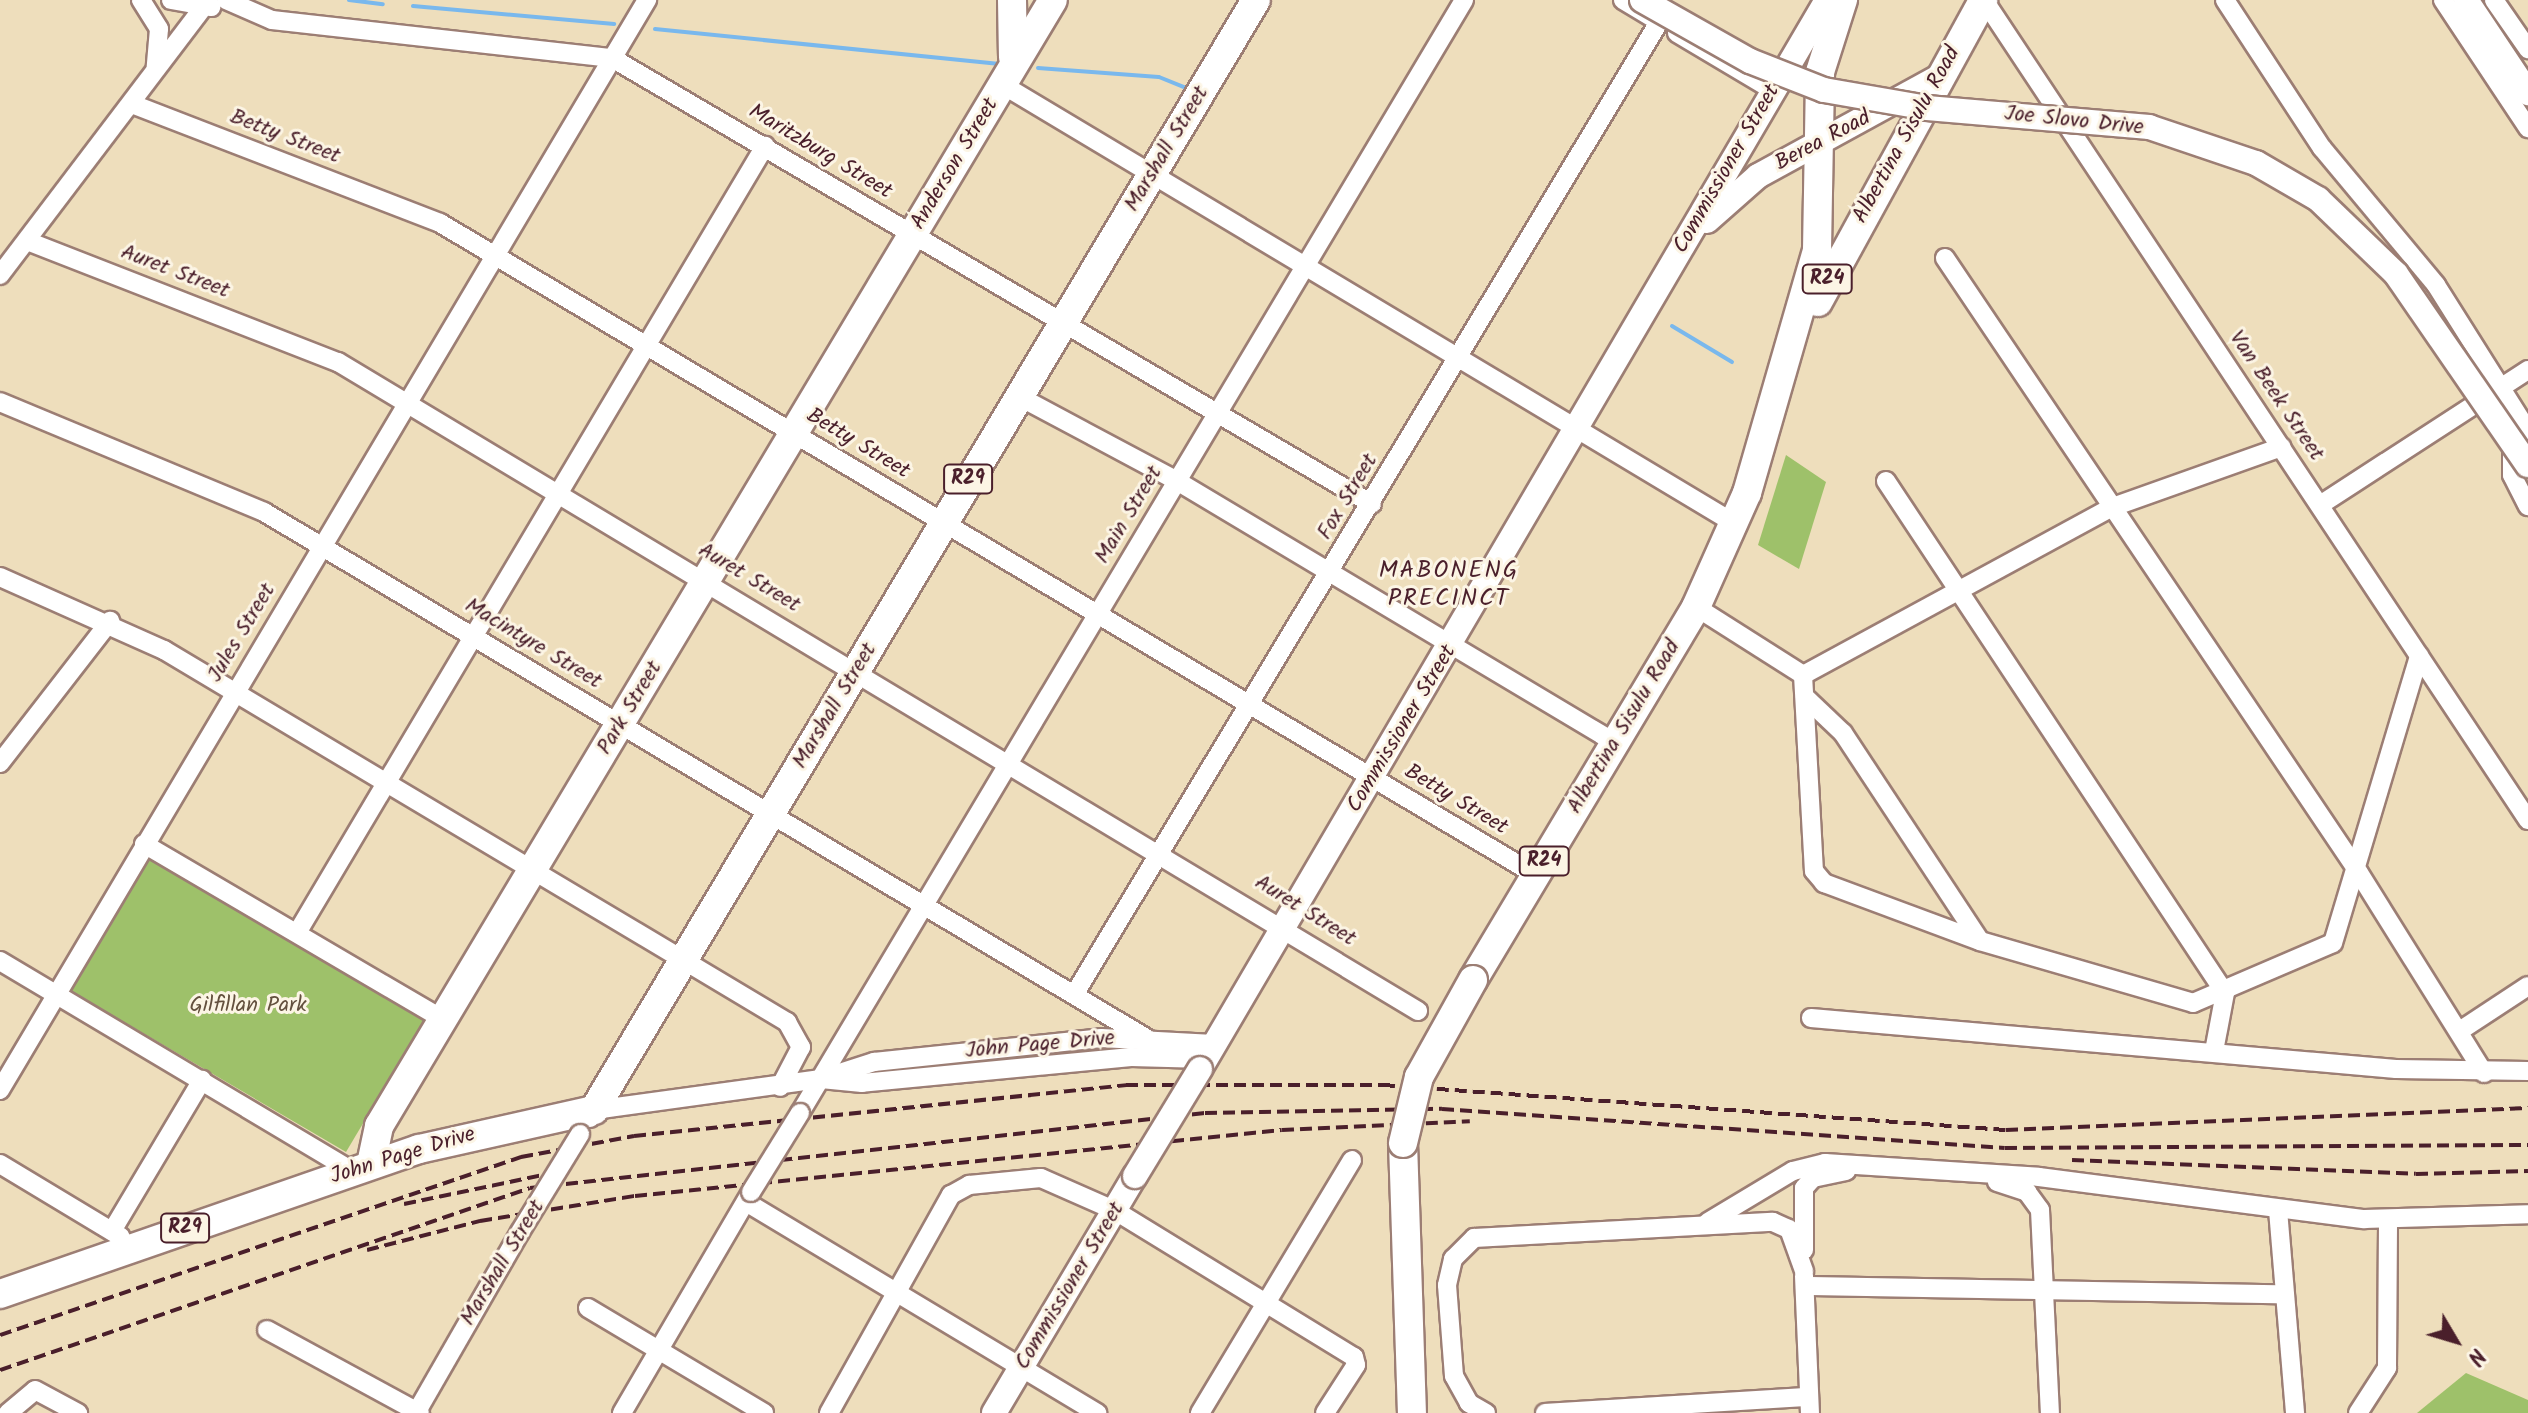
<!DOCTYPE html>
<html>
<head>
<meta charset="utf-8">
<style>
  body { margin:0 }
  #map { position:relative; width:2528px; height:1413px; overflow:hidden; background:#eedebc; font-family:Kalam,sans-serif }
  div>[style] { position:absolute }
  .green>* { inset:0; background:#9ec16a }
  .stream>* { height:4px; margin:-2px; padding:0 2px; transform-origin:2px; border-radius:2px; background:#79b8ed }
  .roads { filter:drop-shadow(2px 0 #9c7e74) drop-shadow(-2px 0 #9c7e74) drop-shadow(0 2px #9c7e74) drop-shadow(0 -2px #9c7e74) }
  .street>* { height:18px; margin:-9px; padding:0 9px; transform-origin:9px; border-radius:9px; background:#fff }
  .secondary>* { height:24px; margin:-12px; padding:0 12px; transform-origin:12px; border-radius:12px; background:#fff }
  .primary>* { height:28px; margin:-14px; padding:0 14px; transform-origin:14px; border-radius:14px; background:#fff }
  .rail>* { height:4px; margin-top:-2px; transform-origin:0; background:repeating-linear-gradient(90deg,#4a1f2b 0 12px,transparent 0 18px) }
  .bridges { filter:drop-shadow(2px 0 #9c7e74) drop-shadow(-2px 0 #9c7e74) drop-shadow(0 2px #9c7e74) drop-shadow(0 -2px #9c7e74) }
  .street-bridge>* { height:18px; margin:-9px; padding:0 9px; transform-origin:9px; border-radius:9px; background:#fff }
  .secondary-bridge>* { height:24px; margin:-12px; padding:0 12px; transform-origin:12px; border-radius:12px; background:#fff }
  .primary-bridge>* { height:28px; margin:-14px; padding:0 14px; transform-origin:14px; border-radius:14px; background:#fff }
  span { translate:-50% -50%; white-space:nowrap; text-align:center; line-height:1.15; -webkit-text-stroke:6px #fcf5e5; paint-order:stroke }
  .shield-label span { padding:2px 6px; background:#fcf5e5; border:2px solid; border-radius:6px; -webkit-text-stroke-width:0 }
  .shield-label { font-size:20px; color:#4a1f2b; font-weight:700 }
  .street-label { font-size:22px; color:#4a1f2b }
  .park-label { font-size:22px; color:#63503e }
  .neighbourhood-label { font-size:24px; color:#4a1f2b; letter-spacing:2px }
  .north { position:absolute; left:2416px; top:1301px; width:80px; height:80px; -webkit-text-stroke:6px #fcf5e5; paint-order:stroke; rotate:128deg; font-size:22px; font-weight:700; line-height:32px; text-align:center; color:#4a1f2b }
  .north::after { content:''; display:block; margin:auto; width:28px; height:36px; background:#4a1f2b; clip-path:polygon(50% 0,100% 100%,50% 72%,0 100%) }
</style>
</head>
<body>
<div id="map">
  <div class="green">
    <div style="clip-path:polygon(1786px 455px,1826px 482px,1799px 569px,1758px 545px)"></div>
    <div style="clip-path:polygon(149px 859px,424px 1021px,346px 1152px,71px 991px)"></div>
    <div style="clip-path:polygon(2466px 1373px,2528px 1400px,2528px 1413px,2417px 1413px)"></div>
  </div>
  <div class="stream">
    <div style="left:349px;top:0;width:34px;rotate:7deg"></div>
    <div style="left:413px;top:6px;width:202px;rotate:5.1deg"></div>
    <div style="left:655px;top:29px;width:344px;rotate:5.8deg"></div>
    <div style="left:1038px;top:68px;width:121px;rotate:4.3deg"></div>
    <div style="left:1159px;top:77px;width:27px;rotate:22deg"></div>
    <div style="left:1672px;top:326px;width:70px;rotate:31deg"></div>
  </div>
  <div class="roads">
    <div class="street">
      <div style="left:141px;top:0;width:34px;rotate:58deg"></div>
      <div style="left:159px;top:29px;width:38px;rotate:95deg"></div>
      <div style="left:171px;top:0;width:41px;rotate:9.9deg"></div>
      <div style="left:226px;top:0;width:50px;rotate:23.5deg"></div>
      <div style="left:272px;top:20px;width:342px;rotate:6.4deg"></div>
      <div style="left:612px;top:58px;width:881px;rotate:30.41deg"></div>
      <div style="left:1623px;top:0;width:33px;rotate:31deg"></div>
      <div style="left:1984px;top:0;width:984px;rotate:56.44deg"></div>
      <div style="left:2225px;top:0;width:177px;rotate:56.8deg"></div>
      <div style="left:2322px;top:148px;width:178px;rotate:50.2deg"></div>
      <div style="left:2436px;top:285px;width:173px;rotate:57.8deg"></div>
      <div style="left:2443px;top:0;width:154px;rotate:56.4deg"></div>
      <div style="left:2494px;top:0;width:60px;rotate:55.2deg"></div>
      <div style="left:1677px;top:33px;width:109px;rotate:30.8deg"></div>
      <div style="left:1003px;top:85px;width:852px;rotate:30.93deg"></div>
      <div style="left:132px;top:104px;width:330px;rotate:21.1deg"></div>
      <div style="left:440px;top:223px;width:1275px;rotate:30.75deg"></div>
      <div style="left:27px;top:241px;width:334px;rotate:21.3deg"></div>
      <div style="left:338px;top:362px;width:1260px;rotate:31deg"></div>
      <div style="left:1945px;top:258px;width:741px;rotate:56.05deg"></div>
      <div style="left:2359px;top:873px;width:236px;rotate:58deg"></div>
      <div style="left:0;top:275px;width:345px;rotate:-52.8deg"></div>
      <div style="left:1018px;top:396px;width:180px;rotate:28.1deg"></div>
      <div style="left:1177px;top:481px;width:509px;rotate:30.85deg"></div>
      <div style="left:0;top:402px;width:286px;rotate:22.6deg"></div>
      <div style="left:264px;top:512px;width:1027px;rotate:30.81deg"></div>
      <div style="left:2512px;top:437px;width:38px;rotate:90deg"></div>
      <div style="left:2512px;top:475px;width:35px;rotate:63deg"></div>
      <div style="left:1886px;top:481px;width:614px;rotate:56.49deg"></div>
      <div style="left:2225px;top:993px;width:59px;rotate:100.7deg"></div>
      <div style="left:2320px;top:505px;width:248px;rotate:-33deg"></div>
      <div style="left:0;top:577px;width:180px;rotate:24deg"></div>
      <div style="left:164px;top:650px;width:726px;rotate:30.84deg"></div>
      <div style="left:787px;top:1022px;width:29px;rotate:61deg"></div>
      <div style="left:801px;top:1047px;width:45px;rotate:117.7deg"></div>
      <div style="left:1696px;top:607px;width:127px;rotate:32.4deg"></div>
      <div style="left:1803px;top:675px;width:196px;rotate:86.8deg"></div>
      <div style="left:1814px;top:871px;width:16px;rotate:50deg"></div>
      <div style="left:1824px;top:883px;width:166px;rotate:20.4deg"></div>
      <div style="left:1980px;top:941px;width:222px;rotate:16.2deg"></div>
      <div style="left:2193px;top:1003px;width:152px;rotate:-23.2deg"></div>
      <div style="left:2333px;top:943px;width:300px;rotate:-73.3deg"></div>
      <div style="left:1803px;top:675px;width:349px;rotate:-28.5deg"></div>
      <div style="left:2110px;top:508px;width:182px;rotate:-19.6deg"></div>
      <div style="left:1805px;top:697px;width:52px;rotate:43.5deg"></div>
      <div style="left:1843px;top:733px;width:249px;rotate:56.6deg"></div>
      <div style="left:0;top:763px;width:180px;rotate:-52.2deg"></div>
      <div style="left:144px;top:844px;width:348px;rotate:30.4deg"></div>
      <div style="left:297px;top:933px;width:916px;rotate:-59.26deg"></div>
      <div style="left:0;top:961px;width:409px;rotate:30.8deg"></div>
      <div style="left:1074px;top:995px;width:1135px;rotate:-58.98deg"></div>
      <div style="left:1811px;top:1018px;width:587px;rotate:4.98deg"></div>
      <div style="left:2396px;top:1069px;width:132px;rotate:0.9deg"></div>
      <div style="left:2461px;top:1030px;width:80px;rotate:-33.3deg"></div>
      <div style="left:1205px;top:1059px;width:74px;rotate:-178.5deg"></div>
      <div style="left:1131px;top:1057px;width:270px;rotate:174.5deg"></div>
      <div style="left:862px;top:1083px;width:41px;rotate:-174.4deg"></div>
      <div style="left:821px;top:1079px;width:56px;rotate:-17.8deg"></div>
      <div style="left:874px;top:1062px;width:228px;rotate:-6deg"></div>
      <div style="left:1101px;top:1038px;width:113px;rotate:3deg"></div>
      <div style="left:0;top:1090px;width:1268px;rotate:-59.31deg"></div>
      <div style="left:800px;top:1113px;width:1296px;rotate:-59.18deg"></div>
      <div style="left:590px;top:1118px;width:9px;rotate:-63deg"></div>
      <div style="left:594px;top:1110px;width:229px;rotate:-7.8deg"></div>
      <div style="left:0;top:1164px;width:141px;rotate:31.1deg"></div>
      <div style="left:1997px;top:1182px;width:32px;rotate:18deg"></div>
      <div style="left:2027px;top:1192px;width:22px;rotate:54deg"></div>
      <div style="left:2040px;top:1210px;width:203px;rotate:87.2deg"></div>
      <div style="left:746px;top:1202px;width:410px;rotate:31deg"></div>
      <div style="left:2278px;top:1210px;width:204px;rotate:85.2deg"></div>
      <div style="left:1708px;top:1222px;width:99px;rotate:-31deg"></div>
      <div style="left:1793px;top:1171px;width:33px;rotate:-14deg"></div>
      <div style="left:1825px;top:1163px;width:214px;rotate:3.7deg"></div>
      <div style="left:2039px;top:1177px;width:328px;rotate:7.4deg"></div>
      <div style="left:2364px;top:1219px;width:164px;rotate:-1.7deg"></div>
      <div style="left:112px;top:1231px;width:176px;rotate:-59.2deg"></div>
      <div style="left:1804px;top:1250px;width:62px;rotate:-90deg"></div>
      <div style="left:1804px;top:1188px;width:13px;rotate:-48deg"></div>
      <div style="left:1813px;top:1178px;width:34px;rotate:-12deg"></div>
      <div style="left:1804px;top:1276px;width:137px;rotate:87.5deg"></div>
      <div style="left:1805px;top:1286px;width:477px;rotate:1deg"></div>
      <div style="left:588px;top:1308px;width:205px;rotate:30.8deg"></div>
      <div style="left:267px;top:1330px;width:174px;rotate:28.5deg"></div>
      <div style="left:8px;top:1413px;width:35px;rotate:-40deg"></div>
      <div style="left:35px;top:1390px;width:49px;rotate:28.1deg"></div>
      <div style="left:416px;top:1413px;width:209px;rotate:-60.1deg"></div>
      <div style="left:622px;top:1413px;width:254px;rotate:-59.7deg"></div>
      <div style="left:829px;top:1413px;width:250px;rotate:-60.8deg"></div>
      <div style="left:951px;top:1195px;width:21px;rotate:-29deg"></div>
      <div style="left:969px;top:1185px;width:72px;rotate:-5.6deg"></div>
      <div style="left:1041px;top:1178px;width:80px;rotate:23.7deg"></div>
      <div style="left:1114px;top:1210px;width:281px;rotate:31.5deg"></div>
      <div style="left:1354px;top:1357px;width:8px;rotate:76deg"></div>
      <div style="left:1356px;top:1365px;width:57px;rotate:122.9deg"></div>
      <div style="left:1200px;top:1413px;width:295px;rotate:-59deg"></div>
      <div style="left:1486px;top:1413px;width:20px;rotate:-150deg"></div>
      <div style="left:1469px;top:1403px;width:31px;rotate:-119deg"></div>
      <div style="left:1454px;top:1376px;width:91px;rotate:-94.4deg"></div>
      <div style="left:1447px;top:1285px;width:27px;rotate:-77deg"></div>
      <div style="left:1453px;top:1259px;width:30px;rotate:-45deg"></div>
      <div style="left:1474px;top:1238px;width:299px;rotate:-3.1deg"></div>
      <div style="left:1773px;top:1222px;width:17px;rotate:24deg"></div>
      <div style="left:1789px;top:1229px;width:45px;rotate:70.3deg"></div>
      <div style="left:1545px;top:1413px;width:264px;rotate:-3.5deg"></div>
      <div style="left:2358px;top:1413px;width:54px;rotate:-57.2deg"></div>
      <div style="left:2387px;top:1368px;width:148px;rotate:-89.6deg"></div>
    </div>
    <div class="secondary">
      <div style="left:2466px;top:0;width:112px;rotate:56.3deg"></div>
      <div style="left:1707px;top:221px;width:68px;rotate:-41.4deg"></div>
      <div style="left:1758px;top:176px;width:206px;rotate:-28.7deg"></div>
      <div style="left:1200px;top:1069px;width:1239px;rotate:-59.61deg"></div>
      <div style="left:994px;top:1413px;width:276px;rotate:-59.3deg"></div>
    </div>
    <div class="primary">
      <div style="left:1012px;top:0;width:57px;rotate:89deg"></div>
      <div style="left:1818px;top:302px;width:344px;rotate:-61.3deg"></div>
      <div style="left:1473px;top:980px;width:435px;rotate:-59.1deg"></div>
      <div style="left:1696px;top:607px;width:125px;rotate:-65.9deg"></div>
      <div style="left:1747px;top:493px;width:253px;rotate:-73.9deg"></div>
      <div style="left:1817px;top:250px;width:178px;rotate:-89deg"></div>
      <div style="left:1820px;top:72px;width:76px;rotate:-72.3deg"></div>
      <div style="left:1403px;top:1143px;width:270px;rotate:88.1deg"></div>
      <div style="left:371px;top:1164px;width:39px;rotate:-78deg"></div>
      <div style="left:379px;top:1126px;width:1312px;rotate:-59.1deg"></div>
      <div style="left:0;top:1294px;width:443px;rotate:-19.1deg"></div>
      <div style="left:419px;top:1149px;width:179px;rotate:-12.6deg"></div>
      <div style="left:594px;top:1110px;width:1292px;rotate:-59.19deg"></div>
    </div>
  </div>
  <div class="rail">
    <div style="left:2072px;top:1160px;width:344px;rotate:2.3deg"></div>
    <div style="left:2416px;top:1174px;width:112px;rotate:-1.5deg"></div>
    <div style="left:404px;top:1204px;width:152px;rotate:-11.8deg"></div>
    <div style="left:367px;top:1250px;width:117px;rotate:-14.4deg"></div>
    <div style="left:480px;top:1221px;width:157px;rotate:-9.2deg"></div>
    <div style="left:635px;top:1196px;width:650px;rotate:-5.82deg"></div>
    <div style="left:1282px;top:1130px;width:188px;rotate:-2.7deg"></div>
    <div style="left:0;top:1335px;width:551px;rotate:-18.86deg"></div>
    <div style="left:521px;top:1157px;width:115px;rotate:-10.5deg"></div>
    <div style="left:634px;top:1136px;width:495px;rotate:-5.9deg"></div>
    <div style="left:1126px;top:1085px;width:257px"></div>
    <div style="left:1383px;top:1085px;width:625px;rotate:4.13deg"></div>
    <div style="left:2006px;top:1130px;width:522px;rotate:-2.41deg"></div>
    <div style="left:0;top:1370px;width:560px;rotate:-18.95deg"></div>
    <div style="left:530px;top:1188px;width:679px;rotate:-6.34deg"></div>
    <div style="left:1205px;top:1113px;width:237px;rotate:-1deg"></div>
    <div style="left:1442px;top:1109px;width:564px;rotate:3.96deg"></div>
    <div style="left:2005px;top:1148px;width:523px;rotate:-0.33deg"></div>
  </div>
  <div class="bridges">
    <div class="street-bridge">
      <div style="left:751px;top:1192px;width:93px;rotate:-58.2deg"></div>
      <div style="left:520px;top:1232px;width:115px;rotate:-58.5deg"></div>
    </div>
    <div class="secondary-bridge">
      <div style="left:1642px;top:0;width:124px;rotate:29.5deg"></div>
      <div style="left:1750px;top:61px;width:79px;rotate:21.4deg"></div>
      <div style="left:1824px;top:90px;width:105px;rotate:9.9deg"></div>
      <div style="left:1927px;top:108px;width:223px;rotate:4.9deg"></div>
      <div style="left:2149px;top:127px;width:113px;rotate:18.6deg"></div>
      <div style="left:2256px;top:163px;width:72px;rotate:30.1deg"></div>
      <div style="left:2318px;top:199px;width:108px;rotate:43.9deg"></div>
      <div style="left:2396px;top:274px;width:232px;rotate:55.4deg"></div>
      <div style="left:1135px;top:1176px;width:125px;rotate:-58.7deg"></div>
    </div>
    <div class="primary-bridge">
      <div style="left:1403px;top:1143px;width:68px;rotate:-76.4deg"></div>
      <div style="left:1419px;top:1077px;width:111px;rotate:-60.9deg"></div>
    </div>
  </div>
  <div class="shield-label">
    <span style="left:1827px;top:279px">R24</span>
    <span style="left:968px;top:479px">R29</span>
    <span style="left:1544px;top:861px">R24</span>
    <span style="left:185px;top:1228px">R29</span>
  </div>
  <div class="street-label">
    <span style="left:2074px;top:121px;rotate:6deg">Joe Slovo Drive</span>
    <span style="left:1907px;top:135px;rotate:-61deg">Albertina Sisulu Road</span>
    <span style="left:285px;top:137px;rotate:21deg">Betty Street</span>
    <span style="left:1823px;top:141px;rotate:-28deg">Berea Road</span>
    <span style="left:1167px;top:149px;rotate:-59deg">Marshall Street</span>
    <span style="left:820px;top:152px;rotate:31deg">Maritzburg Street</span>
    <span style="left:955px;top:164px;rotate:-59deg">Anderson Street</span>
    <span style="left:1727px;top:169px;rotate:-60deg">Commissioner Street</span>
    <span style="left:175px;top:272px;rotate:21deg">Auret Street</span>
    <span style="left:2276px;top:396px;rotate:56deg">Van Beek Street</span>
    <span style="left:858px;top:444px;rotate:31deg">Betty Street</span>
    <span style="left:1348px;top:497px;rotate:-59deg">Fox Street</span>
    <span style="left:1129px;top:515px;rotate:-59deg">Main Street</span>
    <span style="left:749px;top:578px;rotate:31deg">Auret Street</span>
    <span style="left:242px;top:633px;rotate:-59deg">Jules Street</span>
    <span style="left:533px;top:644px;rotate:31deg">Macintyre Street</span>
    <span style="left:835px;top:706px;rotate:-59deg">Marshall Street</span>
    <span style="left:630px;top:708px;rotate:-59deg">Park Street</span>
    <span style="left:1624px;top:727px;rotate:-59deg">Albertina Sisulu Road</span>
    <span style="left:1402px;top:729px;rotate:-59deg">Commissioner Street</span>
    <span style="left:1456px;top:800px;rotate:31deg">Betty Street</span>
    <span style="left:1305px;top:911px;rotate:32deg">Auret Street</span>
    <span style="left:1040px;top:1045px;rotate:-5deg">John Page Drive</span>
    <span style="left:403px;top:1156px;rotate:-17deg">John Page Drive</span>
    <span style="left:503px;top:1263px;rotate:-59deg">Marshall Street</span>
    <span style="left:1070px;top:1286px;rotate:-59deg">Commissioner Street</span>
  </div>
  <div class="park-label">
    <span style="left:248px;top:1006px">Gilfillan Park</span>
  </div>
  <div class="neighbourhood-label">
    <span style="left:1449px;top:585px">MABONENG<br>PRECINCT</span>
  </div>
  <div class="north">N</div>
</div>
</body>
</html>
